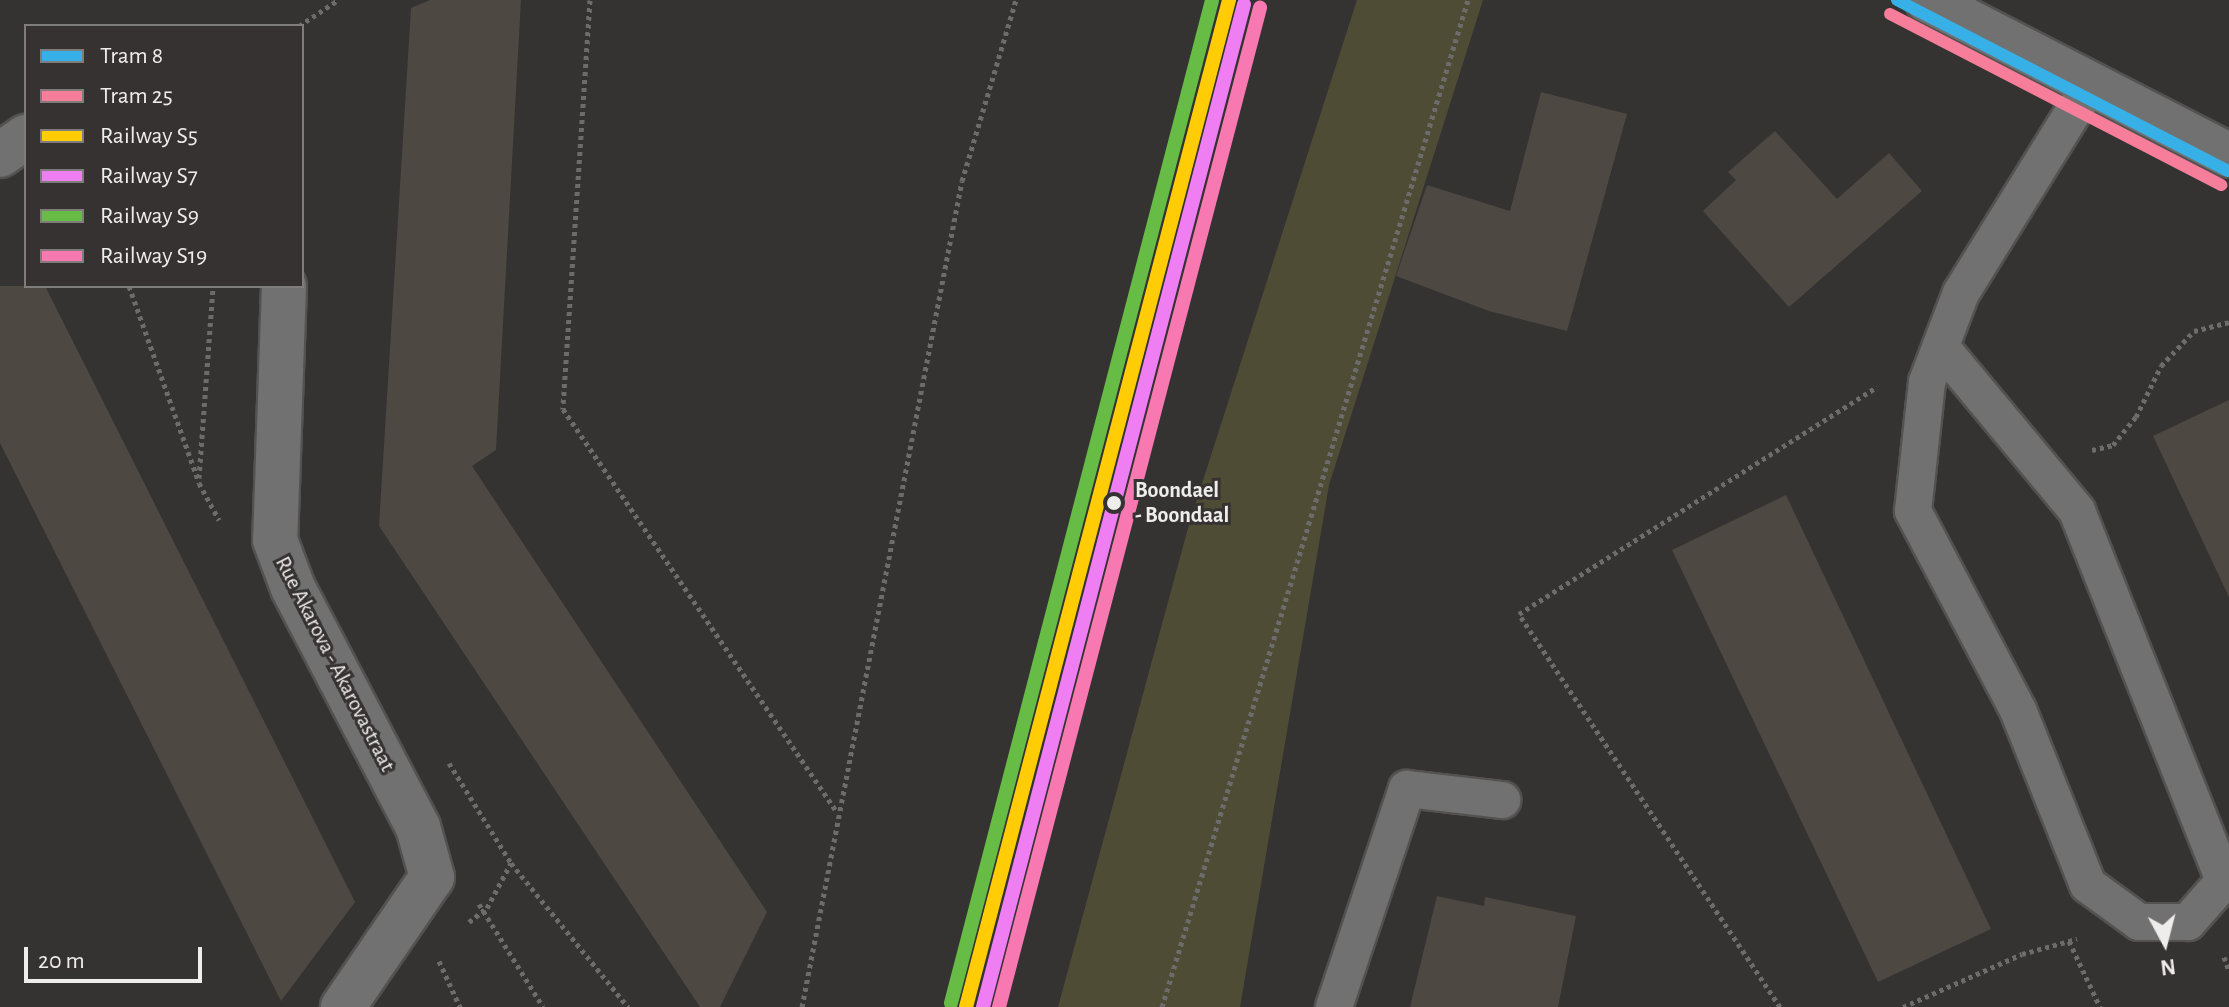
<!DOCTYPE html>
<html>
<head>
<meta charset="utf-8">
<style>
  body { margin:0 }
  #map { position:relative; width:2229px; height:1007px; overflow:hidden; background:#343332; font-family:"Alegreya Sans",sans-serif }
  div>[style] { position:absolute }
  .green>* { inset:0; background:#4f4c36 }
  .building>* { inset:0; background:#4d4842 }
  .path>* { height:5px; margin-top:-2.5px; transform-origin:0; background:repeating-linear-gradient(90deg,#6d6c6c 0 4px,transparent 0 8px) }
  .roads { filter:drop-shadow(2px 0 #535251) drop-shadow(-2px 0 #535251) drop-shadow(0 2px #535251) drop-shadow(0 -2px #535251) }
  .service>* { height:36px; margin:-18px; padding:0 18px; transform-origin:18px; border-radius:18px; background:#727171 }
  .minor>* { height:44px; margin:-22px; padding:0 22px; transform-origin:22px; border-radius:22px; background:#727171 }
  .rail-1>* { height:14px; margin:-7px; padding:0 7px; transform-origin:7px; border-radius:7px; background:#ffcc06 }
  .rail-2>* { height:14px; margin:-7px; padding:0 7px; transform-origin:7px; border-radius:7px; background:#f07ef3 }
  .rail-3>* { height:14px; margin:-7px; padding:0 7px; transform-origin:7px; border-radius:7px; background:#67bc45 }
  .rail-4>* { height:14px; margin:-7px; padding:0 7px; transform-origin:7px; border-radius:7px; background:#f879b1 }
  .tram-1>* { height:12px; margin:-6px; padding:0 6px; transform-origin:6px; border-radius:6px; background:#36b0e6 }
  .tram-2>* { height:12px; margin:-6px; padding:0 6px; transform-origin:6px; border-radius:6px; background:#f77e9a }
  .dots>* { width:22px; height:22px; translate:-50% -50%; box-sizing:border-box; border:4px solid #353231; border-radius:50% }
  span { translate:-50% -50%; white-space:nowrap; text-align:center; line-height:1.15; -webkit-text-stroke:6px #353231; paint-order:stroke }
  .stop-label { font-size:22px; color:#efedec; font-weight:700 }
  .left { translate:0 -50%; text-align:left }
  .street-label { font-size:22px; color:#efedec }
  .legend { position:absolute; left:24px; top:24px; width:280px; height:264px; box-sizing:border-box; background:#353231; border:2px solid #7f7d7c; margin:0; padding:10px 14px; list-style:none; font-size:24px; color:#efedec }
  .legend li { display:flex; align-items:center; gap:16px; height:40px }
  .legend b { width:40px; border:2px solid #7f7d7c }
  .north { position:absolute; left:2125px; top:903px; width:80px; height:80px; -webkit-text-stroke:6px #353231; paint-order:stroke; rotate:173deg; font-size:22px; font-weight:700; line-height:32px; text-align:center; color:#efedec }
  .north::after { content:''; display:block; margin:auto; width:28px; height:36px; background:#efedec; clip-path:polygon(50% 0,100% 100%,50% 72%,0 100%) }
  .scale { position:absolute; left:24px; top:947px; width:178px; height:36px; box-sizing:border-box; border:4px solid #efedec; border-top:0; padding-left:10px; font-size:24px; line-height:28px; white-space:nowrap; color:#efedec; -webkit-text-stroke:6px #353231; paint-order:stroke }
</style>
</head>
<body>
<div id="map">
  <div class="green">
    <div style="clip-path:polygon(1357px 0,1483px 0,1329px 485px,1240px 1007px,1058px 1007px,1190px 521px)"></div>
  </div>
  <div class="building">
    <div style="clip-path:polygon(430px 0,521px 0,496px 450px,472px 466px,767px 912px,720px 1007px,700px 1007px,379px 526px,411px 8px)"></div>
    <div style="clip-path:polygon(1541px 92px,1627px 114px,1567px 331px,1489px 311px,1396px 276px,1427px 185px,1510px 211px)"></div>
    <div style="clip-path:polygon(1775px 131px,1837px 199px,1889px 153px,1922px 191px,1789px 307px,1703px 211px,1736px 180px,1728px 172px)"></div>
    <div style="clip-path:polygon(0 286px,45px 286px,355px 902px,281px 1001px,0 443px)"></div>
    <div style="clip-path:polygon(2229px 400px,2229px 597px,2153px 436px)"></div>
    <div style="clip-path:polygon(1786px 495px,1991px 929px,1878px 982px,1672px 550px)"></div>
    <div style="clip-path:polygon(1437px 896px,1484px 906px,1485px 897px,1576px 916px,1558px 1007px,1410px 1007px)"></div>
  </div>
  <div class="path">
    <div style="left:590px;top:0;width:410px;rotate:93.8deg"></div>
    <div style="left:563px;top:409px;width:485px;rotate:55.8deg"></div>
    <div style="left:299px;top:26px;width:47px;rotate:-33.7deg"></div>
    <div style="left:129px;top:286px;width:209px;rotate:70.4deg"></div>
    <div style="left:199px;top:483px;width:42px;rotate:61.6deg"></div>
    <div style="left:2092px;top:450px;width:22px;rotate:-13deg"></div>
    <div style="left:2113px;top:445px;width:36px;rotate:-51deg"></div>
    <div style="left:2136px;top:417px;width:57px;rotate:-63.9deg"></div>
    <div style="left:2161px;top:366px;width:48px;rotate:-46.7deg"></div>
    <div style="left:2194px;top:331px;width:36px;rotate:-14deg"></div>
    <div style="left:199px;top:478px;width:193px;rotate:-85.8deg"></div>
    <div style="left:449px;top:763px;width:118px;rotate:58.2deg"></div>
    <div style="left:511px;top:863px;width:186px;rotate:50.9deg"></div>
    <div style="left:479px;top:904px;width:121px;rotate:58.1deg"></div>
    <div style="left:469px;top:922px;width:23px;rotate:-38deg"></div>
    <div style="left:487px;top:908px;width:51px;rotate:-61.9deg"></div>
    <div style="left:2069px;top:941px;width:73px;rotate:64.8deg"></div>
    <div style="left:2224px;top:957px;width:15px;rotate:70deg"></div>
    <div style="left:439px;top:961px;width:51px;rotate:65.5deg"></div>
    <div style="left:802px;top:1007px;width:841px;rotate:-79.04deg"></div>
    <div style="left:962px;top:181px;width:189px;rotate:-73.4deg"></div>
    <div style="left:1162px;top:1007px;width:1052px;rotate:-73.1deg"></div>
    <div style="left:1780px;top:1007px;width:472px;rotate:-123.6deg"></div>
    <div style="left:1519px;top:614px;width:424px;rotate:-32.4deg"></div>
    <div style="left:1903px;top:1007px;width:130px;rotate:-24deg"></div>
    <div style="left:2022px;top:954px;width:57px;rotate:-15.3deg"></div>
  </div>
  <div class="roads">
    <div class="service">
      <div style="left:1941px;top:347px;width:213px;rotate:50.3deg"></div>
      <div style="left:2077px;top:511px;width:398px;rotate:68.3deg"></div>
      <div style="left:2224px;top:881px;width:55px;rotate:131.3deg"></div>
      <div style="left:2188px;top:922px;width:49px;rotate:180deg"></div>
      <div style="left:2139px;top:922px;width:63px;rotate:-144deg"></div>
      <div style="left:2088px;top:885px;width:188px;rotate:-111.8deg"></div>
      <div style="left:2018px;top:710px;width:225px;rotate:-117.8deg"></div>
      <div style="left:1913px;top:511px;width:130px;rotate:-83.8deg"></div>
      <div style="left:1927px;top:382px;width:95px;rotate:-69.1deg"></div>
      <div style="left:1961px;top:293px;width:247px;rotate:-58.2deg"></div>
      <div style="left:1334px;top:1007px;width:230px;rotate:-71.5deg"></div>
      <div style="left:1407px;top:789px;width:96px;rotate:6.6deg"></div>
    </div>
    <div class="minor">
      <div style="left:1927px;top:0;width:339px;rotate:27.2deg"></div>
      <div style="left:0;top:155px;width:32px;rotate:-35deg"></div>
      <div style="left:284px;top:286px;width:254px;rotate:92deg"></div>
      <div style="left:275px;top:540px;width:51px;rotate:69.4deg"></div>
      <div style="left:293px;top:588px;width:270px;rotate:62.4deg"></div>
      <div style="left:418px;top:827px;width:52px;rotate:74.4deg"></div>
      <div style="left:432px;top:877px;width:158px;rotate:124.4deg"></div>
    </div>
  </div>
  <div class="rail-1">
    <div style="left:966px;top:1007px;width:1041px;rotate:-75.36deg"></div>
  </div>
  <div class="rail-2">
    <div style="left:983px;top:1007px;width:1036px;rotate:-75.41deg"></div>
  </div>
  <div class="rail-3">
    <div style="left:951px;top:1003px;width:1036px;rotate:-75.41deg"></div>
  </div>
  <div class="rail-4">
    <div style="left:999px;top:1007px;width:1033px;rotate:-75.36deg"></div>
  </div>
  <div class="tram-1">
    <div style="left:1897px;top:0;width:373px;rotate:27.3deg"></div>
  </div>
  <div class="tram-2">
    <div style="left:1890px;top:14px;width:373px;rotate:27.3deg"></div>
  </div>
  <div class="dots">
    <div style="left:1114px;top:503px;background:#efedec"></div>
  </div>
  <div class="stop-label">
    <span class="left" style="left:1135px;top:503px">Boondael<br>- Boondaal</span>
  </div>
  <div class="street-label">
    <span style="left:335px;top:664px;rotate:63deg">Rue Akarova - Akarovastraat</span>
  </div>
  <ul class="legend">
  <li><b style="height:10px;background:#36b0e6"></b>Tram 8</li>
  <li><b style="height:10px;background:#f77e9a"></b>Tram 25</li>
  <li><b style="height:10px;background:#ffcc06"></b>Railway S5</li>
  <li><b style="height:10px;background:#f07ef3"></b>Railway S7</li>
  <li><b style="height:10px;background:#67bc45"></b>Railway S9</li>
  <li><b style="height:10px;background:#f879b1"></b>Railway S19</li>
  </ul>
  <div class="north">N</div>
  <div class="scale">20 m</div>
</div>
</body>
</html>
